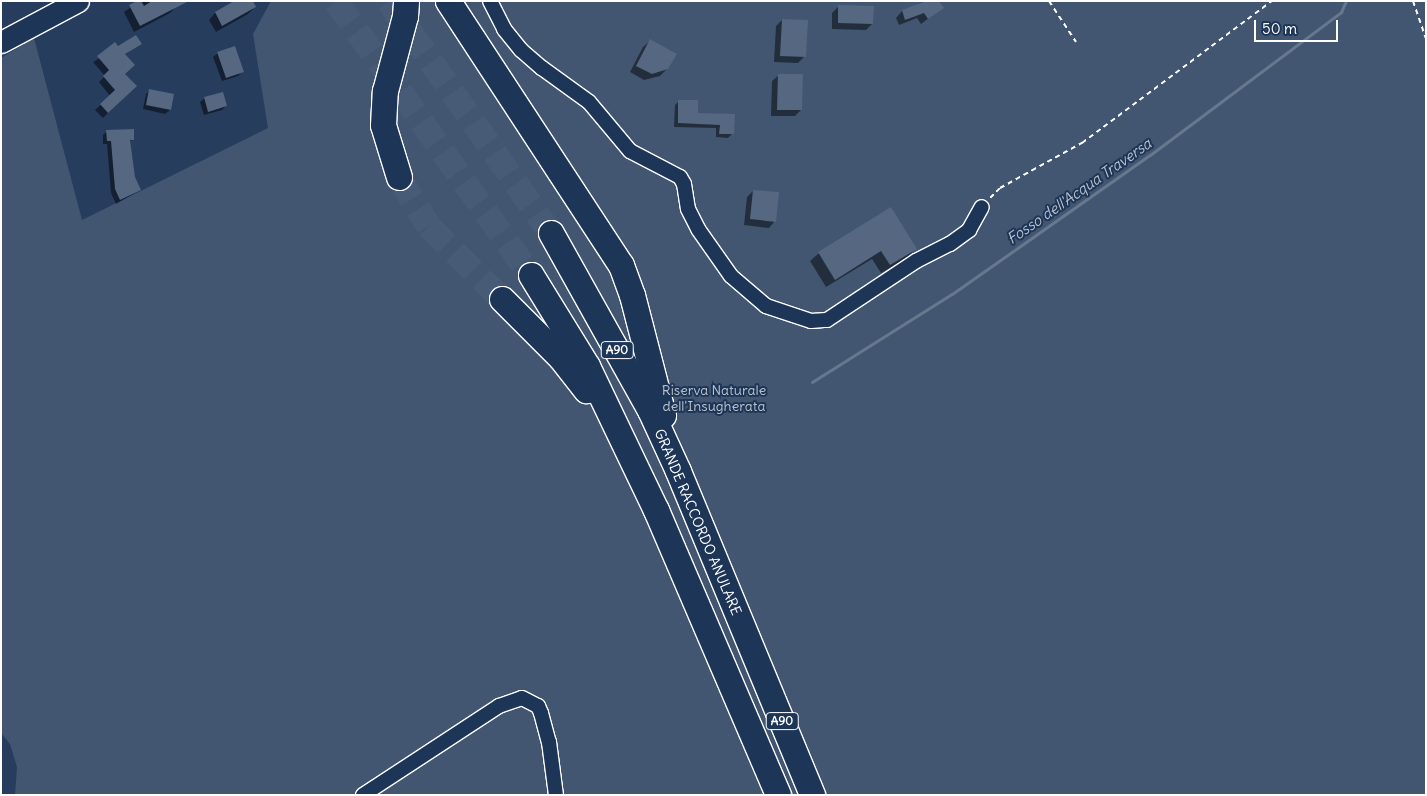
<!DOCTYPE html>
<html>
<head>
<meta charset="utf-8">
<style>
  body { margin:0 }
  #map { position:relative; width:1427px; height:796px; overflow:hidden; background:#263d5e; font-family:Delius,sans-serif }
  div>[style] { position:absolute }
  .green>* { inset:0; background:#425672 }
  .shadow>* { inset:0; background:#0007 }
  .stream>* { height:3px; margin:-1.5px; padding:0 1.5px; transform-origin:1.5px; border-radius:1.5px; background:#67788e }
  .building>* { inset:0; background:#556781 }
  .highway-tunnel>* { height:25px; margin-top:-12.5px; transform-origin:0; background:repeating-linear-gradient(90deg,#475a76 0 25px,transparent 0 37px) }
  .path>* { height:2px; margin-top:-1px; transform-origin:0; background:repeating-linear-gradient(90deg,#fff 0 5px,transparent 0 9px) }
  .roads { filter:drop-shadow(1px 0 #fff) drop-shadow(-1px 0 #fff) drop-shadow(0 1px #fff) drop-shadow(0 -1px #fff) }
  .street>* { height:14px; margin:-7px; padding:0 7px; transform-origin:7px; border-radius:7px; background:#1d3557 }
  .primary>* { height:21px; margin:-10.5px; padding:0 10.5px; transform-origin:10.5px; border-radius:10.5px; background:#1d3557 }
  .highway>* { height:25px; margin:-12.5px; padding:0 12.5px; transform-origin:12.5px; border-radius:12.5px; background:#1d3557 }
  span { translate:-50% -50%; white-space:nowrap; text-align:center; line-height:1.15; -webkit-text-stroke:4px #1d3557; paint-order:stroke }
  .shield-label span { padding:1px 4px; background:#1d3557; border:1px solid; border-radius:4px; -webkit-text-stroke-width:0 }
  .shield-label { font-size:12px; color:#fff; font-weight:700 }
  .park-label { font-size:14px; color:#bdc4ce }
  .street-label { font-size:14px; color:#fff }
  .water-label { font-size:15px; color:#bbc2cc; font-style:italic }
  .frame { position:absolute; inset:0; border:2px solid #fff; pointer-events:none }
  .scale { position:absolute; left:1254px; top:20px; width:84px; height:22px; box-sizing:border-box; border:2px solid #fff; border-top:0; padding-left:6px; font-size:15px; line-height:18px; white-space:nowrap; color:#fff; -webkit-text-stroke:4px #1d3557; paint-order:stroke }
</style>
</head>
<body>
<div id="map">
  <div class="green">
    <div style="clip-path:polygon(271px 1px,1426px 1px,1426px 795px,15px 795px,17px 767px,10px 744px,1px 733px,1px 58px,34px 38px,82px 220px,268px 128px,253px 34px)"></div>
  </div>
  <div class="shadow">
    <div style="clip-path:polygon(140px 1px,173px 1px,176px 7px,170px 13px,134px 32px,124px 12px)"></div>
    <div style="clip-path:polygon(237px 1px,255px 7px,248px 14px,216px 32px,209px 20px,215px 13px)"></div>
    <div style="clip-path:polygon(925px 1px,940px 1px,942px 8px,921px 24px,917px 18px,899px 25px,896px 18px,902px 11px)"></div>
    <div style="clip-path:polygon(839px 6px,872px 24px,866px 30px,832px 29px,832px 13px)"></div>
    <div style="clip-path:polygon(782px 20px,805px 56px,798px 63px,774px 62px,776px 26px)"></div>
    <div style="clip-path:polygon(650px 41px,667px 69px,660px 76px,644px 80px,630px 72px,643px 47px)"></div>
    <div style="clip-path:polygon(140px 43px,124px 55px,124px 74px,135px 86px,103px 118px,95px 110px,110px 96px,99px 82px,105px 76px,93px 62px,118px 47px)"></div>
    <div style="clip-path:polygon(218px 53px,242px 72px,238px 76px,222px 81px,213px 57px)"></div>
    <div style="clip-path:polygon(779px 75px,801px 110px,795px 116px,771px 116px,772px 81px)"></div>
    <div style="clip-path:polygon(150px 90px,170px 110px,165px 114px,143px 109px,146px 94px)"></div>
    <div style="clip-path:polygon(205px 98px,226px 106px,222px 110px,204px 115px,200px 102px)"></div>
    <div style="clip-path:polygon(679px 101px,697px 114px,733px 116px,732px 134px,728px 138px,716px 137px,716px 128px,674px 127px,675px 105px)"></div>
    <div style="clip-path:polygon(107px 131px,133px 139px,129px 142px,134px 177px,140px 190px,116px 204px,111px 193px,107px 144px,103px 144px,103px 135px)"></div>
    <div style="clip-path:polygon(753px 191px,775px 221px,769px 228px,744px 225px,747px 197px)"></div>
    <div style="clip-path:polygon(915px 249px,907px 258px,881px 273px,872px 259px,826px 287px,810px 261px,819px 253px)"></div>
  </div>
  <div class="stream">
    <div style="left:812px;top:382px;width:165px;rotate:-32.2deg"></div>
    <div style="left:952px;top:294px;width:242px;rotate:-35.1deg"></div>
    <div style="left:1150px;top:155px;width:239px;rotate:-36.8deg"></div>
    <div style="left:1341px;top:12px;width:12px;rotate:-66deg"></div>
  </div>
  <div class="building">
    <div style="clip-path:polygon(137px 1px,141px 1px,144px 6px,152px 1px,189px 1px,140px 26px,129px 5px)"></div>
    <div style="clip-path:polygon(234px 1px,253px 1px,256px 7px,222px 26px,215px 12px)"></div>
    <div style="clip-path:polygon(926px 1px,939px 1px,944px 8px,928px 19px,924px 13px,905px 20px,902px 10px)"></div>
    <div style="clip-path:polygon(838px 5px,874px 6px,873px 24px,838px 23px)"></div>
    <div style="clip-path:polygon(782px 19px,808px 20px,806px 57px,780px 56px)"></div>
    <div style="clip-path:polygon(136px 35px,142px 44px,125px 54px,135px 65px,125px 74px,137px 86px,108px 113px,100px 104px,115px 90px,103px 76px,109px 70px,97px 56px,115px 42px,118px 46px)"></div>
    <div style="clip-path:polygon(650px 39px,677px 54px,668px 69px,652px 74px,636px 66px)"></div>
    <div style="clip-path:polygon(235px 46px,244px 72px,226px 78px,217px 52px)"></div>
    <div style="clip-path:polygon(778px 74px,803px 74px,802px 110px,777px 110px)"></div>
    <div style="clip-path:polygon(149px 89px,174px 94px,171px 110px,146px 105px)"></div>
    <div style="clip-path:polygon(223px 92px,227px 106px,208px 112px,204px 97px)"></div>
    <div style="clip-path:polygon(678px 100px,698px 100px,698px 113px,735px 114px,734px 134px,719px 134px,720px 125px,678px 123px)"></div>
    <div style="clip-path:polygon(134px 129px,134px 140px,130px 140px,135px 177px,141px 190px,120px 200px,115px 189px,111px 141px,107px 141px,106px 130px)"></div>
    <div style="clip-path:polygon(753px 190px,779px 192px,776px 222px,750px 219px)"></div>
    <div style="clip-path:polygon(891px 207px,917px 249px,890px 265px,881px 251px,835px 280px,818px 252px)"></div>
  </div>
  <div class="highway-tunnel">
    <div style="left:336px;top:1px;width:336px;rotate:54.6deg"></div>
    <div style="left:389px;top:1px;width:283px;rotate:55.1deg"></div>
    <div style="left:399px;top:177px;width:57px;rotate:58.5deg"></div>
    <div style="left:429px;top:226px;width:103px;rotate:45deg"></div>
  </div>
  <div class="path">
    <div style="left:1049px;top:1px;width:49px;rotate:56.6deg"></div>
    <div style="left:1413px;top:1px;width:39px;rotate:71deg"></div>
    <div style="left:990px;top:198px;width:14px;rotate:-45deg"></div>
    <div style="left:1000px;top:188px;width:94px;rotate:-28.8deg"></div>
    <div style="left:1082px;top:143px;width:237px;rotate:-36.8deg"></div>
  </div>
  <div class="roads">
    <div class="street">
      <div style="left:490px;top:1px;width:31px;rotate:63deg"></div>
      <div style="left:504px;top:29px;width:27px;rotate:51deg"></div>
      <div style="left:521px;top:50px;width:28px;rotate:41deg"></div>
      <div style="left:542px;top:68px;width:58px;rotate:35.9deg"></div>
      <div style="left:589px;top:102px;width:64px;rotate:50.1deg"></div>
      <div style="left:630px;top:151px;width:56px;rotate:27.5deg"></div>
      <div style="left:680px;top:177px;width:8px;rotate:60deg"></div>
      <div style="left:684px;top:184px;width:25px;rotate:81deg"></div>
      <div style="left:688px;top:209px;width:22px;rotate:63deg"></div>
      <div style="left:698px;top:229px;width:57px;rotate:54.9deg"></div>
      <div style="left:731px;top:276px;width:46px;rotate:40.6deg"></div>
      <div style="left:766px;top:306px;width:47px;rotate:18.4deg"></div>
      <div style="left:811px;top:321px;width:16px;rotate:-4deg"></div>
      <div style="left:827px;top:320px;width:107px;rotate:-33.5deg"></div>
      <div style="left:916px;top:261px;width:38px;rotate:-27deg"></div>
      <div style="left:950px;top:244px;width:24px;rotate:-36deg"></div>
      <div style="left:969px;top:230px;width:26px;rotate:-61deg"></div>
      <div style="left:363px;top:795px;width:163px;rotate:-33.2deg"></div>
      <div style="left:499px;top:706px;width:24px;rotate:-19deg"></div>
      <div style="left:522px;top:698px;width:18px;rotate:27deg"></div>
      <div style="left:538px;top:706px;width:8px;rotate:67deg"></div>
      <div style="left:541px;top:713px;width:30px;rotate:75deg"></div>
      <div style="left:549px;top:742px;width:53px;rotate:82.5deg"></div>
    </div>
    <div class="primary">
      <div style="left:1px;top:42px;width:87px;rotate:-28deg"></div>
    </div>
    <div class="highway">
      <div style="left:448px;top:1px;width:316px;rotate:56.8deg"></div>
      <div style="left:621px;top:265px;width:32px;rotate:70deg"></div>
      <div style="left:632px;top:295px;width:124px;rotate:75.5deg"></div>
      <div style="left:399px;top:177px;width:54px;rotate:-107.1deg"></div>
      <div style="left:383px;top:125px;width:34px;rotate:-87deg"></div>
      <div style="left:385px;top:91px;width:78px;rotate:-75.1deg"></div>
      <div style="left:405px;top:16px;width:15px;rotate:-86deg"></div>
      <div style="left:551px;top:233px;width:203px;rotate:60.8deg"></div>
      <div style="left:650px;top:410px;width:67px;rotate:65.3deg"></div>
      <div style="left:678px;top:471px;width:351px;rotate:67.5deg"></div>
      <div style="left:531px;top:275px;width:107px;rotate:58.4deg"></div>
      <div style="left:587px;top:366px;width:160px;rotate:64.4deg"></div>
      <div style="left:656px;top:510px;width:310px;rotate:66.8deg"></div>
      <div style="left:502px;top:299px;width:83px;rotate:45deg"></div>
      <div style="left:561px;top:358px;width:41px;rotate:52deg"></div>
    </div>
  </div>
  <div class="shield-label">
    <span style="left:617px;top:350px">A90</span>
    <span style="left:782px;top:721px">A90</span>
  </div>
  <div class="park-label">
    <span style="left:714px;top:398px">Riserva Naturale<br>dell'Insugherata</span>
  </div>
  <div class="street-label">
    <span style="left:698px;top:522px;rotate:67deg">GRANDE RACCORDO ANULARE</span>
  </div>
  <div class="water-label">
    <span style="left:1079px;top:191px;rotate:-35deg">Fosso dell'Acqua Traversa</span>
  </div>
  <div class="frame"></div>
  <div class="scale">50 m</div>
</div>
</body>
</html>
